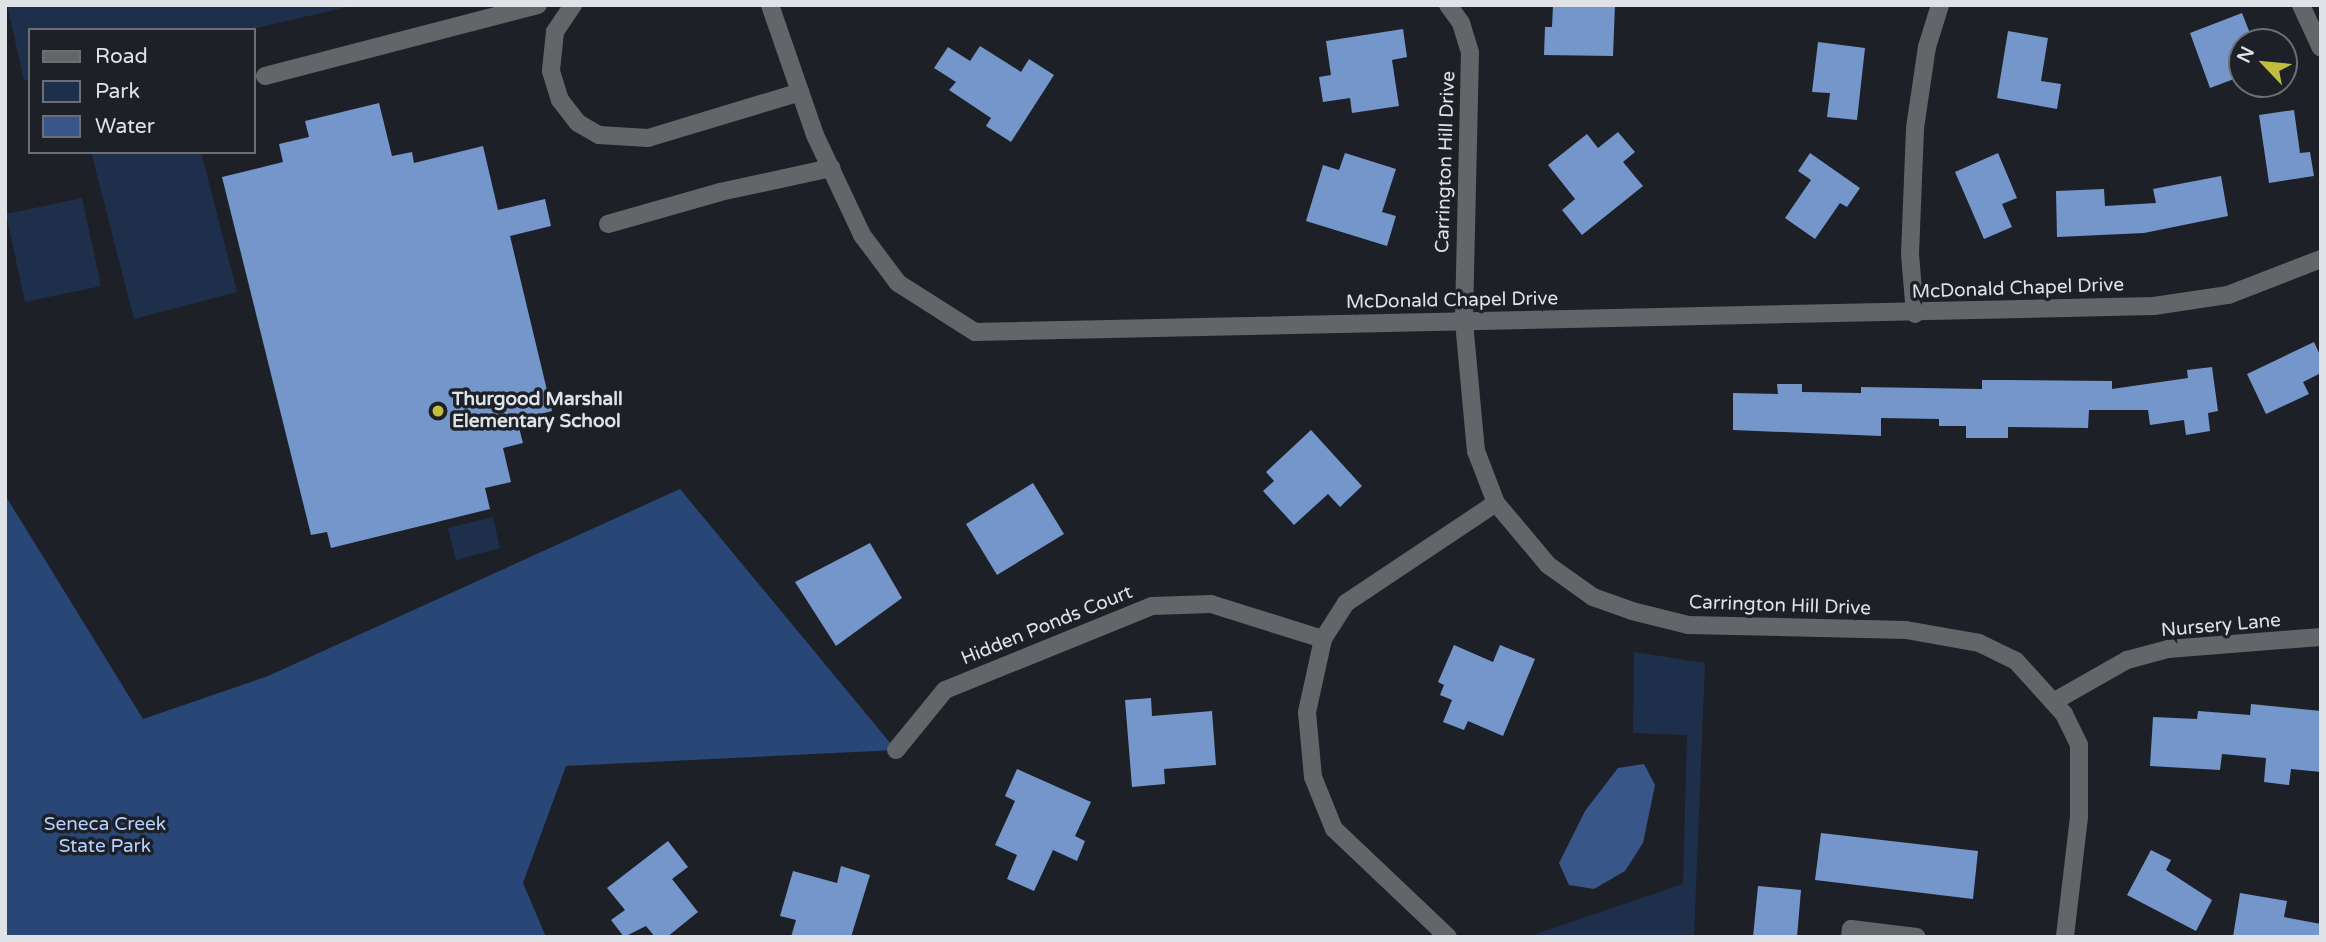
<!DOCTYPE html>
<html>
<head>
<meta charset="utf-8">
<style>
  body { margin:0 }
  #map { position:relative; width:2326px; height:942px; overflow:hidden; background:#1d2127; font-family:"Varela Round",sans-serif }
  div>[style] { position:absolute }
  .green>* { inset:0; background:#1e2f4b }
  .forest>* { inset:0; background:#284676 }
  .water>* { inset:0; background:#385788 }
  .building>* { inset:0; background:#7496cb }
  .minor>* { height:18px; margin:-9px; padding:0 9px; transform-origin:9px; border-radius:9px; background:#636669 }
  .dots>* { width:19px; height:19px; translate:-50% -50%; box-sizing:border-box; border:4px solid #1d2127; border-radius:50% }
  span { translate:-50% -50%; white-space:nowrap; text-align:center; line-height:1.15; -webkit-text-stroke:7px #1d2127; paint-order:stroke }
  .street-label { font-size:19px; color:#dfe2e6 }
  .poi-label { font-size:19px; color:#dfe2e6; font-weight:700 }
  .left { translate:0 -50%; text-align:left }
  .park-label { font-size:19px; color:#b4d1ff }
  .frame { position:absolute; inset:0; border:7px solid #dfe2e6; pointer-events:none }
  .legend { position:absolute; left:28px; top:28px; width:228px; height:126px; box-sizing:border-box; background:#1d2127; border:2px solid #6b6e73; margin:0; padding:9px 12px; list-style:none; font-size:21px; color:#dfe2e6 }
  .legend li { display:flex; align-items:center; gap:14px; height:35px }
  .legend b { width:35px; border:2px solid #6b6e73 }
  .north { position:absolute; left:2228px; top:28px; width:70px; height:70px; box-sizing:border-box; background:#1d2127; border:2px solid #6b6e73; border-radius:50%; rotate:296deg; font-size:19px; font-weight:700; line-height:28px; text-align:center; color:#dfe2e6 }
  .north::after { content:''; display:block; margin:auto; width:24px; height:32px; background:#bfbe41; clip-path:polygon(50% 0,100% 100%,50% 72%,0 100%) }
</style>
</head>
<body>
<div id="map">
  <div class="green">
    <div style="clip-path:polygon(7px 5px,356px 5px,247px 30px,30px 30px,30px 79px,24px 80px)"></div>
    <div style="clip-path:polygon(91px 152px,201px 152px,237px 292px,134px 319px)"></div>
    <div style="clip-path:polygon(82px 198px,101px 286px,25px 302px,6px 214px)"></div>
    <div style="clip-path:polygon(493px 517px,500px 548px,456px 560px,448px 528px)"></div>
    <div style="clip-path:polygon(1634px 652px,1705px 663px,1694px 937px,1527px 937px,1683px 884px,1687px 735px,1633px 733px)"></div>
  </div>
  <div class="forest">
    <div style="clip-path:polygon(680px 489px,896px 750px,566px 766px,523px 883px,546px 937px,5px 937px,5px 495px,143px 719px,268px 676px)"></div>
  </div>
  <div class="water">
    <div style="clip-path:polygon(1644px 764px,1655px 785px,1643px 843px,1625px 871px,1594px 889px,1569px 885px,1559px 863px,1585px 811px,1618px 768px)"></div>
  </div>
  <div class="building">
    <div style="clip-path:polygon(1553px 5px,1615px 5px,1613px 56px,1544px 55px,1545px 27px,1552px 27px)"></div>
    <div style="clip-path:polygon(2242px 13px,2253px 41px,2242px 42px,2242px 76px,2210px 88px,2190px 33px)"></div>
    <div style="clip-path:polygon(1403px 29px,1407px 57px,1392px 60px,1399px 106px,1352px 113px,1350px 98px,1323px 102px,1319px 77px,1331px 75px,1326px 41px)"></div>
    <div style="clip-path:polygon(2008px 31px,2048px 38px,2041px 81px,2061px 84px,2057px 109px,1997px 98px)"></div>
    <div style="clip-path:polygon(1818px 42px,1865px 48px,1857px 120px,1827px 117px,1830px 93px,1812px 92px)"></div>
    <div style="clip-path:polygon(980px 46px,1021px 72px,1029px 59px,1054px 75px,1011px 142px,986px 126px,991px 118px,949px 90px,956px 82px,934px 68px,948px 47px,970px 61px)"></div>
    <div style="clip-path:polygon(379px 103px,392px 156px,412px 152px,414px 163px,483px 146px,498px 210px,545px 199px,551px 226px,510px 236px,552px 411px,517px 420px,523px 443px,503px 448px,511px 482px,485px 488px,490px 509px,331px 548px,327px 532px,311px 535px,222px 177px,283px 162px,279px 144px,309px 137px,305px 121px)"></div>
    <div style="clip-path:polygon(2294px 110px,2300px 153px,2310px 152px,2314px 176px,2269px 183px,2259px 115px)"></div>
    <div style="clip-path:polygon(1618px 132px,1635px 152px,1623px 162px,1643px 186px,1582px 235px,1562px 210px,1575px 199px,1548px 165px,1587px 134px,1598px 148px)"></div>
    <div style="clip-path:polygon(1345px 153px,1396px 169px,1382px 212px,1396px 216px,1387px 246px,1306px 221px,1323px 165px,1339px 170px)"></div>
    <div style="clip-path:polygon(1810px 153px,1860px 188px,1847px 207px,1840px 203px,1815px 239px,1785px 218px,1811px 180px,1798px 171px)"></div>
    <div style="clip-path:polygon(1998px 153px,2017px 198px,2002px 204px,2012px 227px,1984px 239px,1955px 172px)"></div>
    <div style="clip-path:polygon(2221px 176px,2228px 216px,2144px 233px,2057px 237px,2056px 191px,2104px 189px,2105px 206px,2156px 203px,2153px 189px)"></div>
    <div style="clip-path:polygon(2314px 342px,2321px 357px,2321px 373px,2303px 382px,2309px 394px,2266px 414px,2247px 374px)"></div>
    <div style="clip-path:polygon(2212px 367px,2218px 411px,2208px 413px,2210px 431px,2186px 435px,2184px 420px,2150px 425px,2148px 410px,2089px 410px,2088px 428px,2008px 427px,2008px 438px,1966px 438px,1966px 426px,1939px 426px,1939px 419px,1881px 418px,1881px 436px,1733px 430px,1733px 393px,1778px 394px,1777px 384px,1802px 384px,1802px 392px,1861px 393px,1861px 387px,1982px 389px,1982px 380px,2007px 380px,2112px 381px,2112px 389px,2188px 378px,2187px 370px)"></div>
    <div style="clip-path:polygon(1311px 430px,1362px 486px,1340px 507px,1328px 494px,1294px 525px,1263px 491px,1274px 481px,1266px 472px)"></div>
    <div style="clip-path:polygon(1033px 483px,1064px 534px,997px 575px,966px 524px)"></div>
    <div style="clip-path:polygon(870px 543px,902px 598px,836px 646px,795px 582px)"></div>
    <div style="clip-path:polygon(1454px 645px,1493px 662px,1500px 645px,1535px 659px,1503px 736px,1468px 721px,1464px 730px,1443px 722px,1452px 700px,1440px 695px,1444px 685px,1438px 682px)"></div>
    <div style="clip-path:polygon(1151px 698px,1152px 716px,1212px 711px,1216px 765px,1164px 769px,1165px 784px,1132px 787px,1125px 700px)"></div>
    <div style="clip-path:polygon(2251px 704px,2321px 711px,2321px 772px,2291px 769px,2289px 785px,2264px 782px,2266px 758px,2222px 754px,2220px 770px,2150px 766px,2153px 717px,2197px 719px,2198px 711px,2250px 715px)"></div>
    <div style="clip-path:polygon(1017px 769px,1091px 802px,1075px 836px,1085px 841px,1077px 861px,1053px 850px,1034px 891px,1007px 879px,1017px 855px,995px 845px,1015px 801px,1005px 796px)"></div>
    <div style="clip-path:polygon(1821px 833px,1978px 851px,1973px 899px,1815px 880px)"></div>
    <div style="clip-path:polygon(668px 841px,688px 867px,672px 879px,698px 912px,667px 937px,655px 937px,646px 926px,624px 937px,611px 920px,625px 910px,607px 888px)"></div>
    <div style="clip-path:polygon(2151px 850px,2171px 860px,2166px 870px,2212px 900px,2196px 931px,2127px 895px)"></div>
    <div style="clip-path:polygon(841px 866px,870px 875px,851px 937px,791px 937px,796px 920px,780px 916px,793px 871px,837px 883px)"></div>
    <div style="clip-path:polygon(1758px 886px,1801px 890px,1797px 937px,1753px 937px)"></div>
    <div style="clip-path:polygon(2240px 893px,2287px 901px,2284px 917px,2321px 924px,2321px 937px,2233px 937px)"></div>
  </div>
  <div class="minor">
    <div style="left:573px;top:5px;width:32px;rotate:124deg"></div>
    <div style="left:555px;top:32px;width:39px;rotate:96deg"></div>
    <div style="left:551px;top:71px;width:30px;rotate:73deg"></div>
    <div style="left:560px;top:100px;width:29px;rotate:52deg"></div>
    <div style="left:578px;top:123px;width:24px;rotate:30deg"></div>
    <div style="left:599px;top:135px;width:49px;rotate:3.5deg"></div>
    <div style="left:648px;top:138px;width:159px;rotate:-16.8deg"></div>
    <div style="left:770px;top:5px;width:138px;rotate:70.9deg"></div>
    <div style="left:815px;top:135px;width:110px;rotate:64.8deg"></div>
    <div style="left:862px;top:235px;width:60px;rotate:53.1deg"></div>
    <div style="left:898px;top:283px;width:91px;rotate:32.5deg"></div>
    <div style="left:975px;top:332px;width:1179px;rotate:-1.26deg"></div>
    <div style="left:2154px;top:306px;width:75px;rotate:-8.5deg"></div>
    <div style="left:2228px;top:295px;width:100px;rotate:-21.2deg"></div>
    <div style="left:1448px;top:5px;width:22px;rotate:54deg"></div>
    <div style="left:1461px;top:23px;width:31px;rotate:73deg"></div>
    <div style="left:1470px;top:53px;width:269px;rotate:91.3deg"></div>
    <div style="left:1464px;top:322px;width:130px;rotate:84.7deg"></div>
    <div style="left:1476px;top:451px;width:56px;rotate:69deg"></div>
    <div style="left:1496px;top:503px;width:81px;rotate:50deg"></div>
    <div style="left:1548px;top:565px;width:55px;rotate:35.4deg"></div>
    <div style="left:1593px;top:597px;width:41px;rotate:19.7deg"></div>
    <div style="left:1632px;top:611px;width:58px;rotate:14deg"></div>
    <div style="left:1688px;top:625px;width:218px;rotate:1.3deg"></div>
    <div style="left:1906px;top:630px;width:74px;rotate:10.1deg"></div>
    <div style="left:1979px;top:643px;width:41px;rotate:25.9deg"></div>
    <div style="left:2016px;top:661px;width:72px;rotate:47.8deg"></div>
    <div style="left:2064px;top:714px;width:34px;rotate:64deg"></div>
    <div style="left:2079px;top:745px;width:72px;rotate:90deg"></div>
    <div style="left:2079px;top:817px;width:121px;rotate:96.7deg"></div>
    <div style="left:2301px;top:5px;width:47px;rotate:65.1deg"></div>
    <div style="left:265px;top:76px;width:282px;rotate:-14.6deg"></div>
    <div style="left:608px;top:224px;width:116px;rotate:-15.9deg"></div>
    <div style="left:720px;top:192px;width:114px;rotate:-12.2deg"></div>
    <div style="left:1915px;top:314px;width:60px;rotate:-94.8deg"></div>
    <div style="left:1910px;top:254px;width:126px;rotate:-87.7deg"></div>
    <div style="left:1915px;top:128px;width:82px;rotate:-81.6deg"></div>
    <div style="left:1927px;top:47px;width:44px;rotate:-72.8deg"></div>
    <div style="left:2053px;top:702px;width:85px;rotate:-29.6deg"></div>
    <div style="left:2127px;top:660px;width:42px;rotate:-15deg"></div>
    <div style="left:2168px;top:649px;width:153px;rotate:-4.5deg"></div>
    <div style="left:896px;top:750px;width:77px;rotate:-50.8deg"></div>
    <div style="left:945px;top:690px;width:223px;rotate:-22.1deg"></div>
    <div style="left:1152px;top:606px;width:59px;rotate:-1.9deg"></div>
    <div style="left:1211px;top:604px;width:117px;rotate:17.4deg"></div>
    <div style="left:1448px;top:937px;width:157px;rotate:-136.5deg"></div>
    <div style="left:1334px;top:829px;width:56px;rotate:-112deg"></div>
    <div style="left:1313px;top:777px;width:65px;rotate:-95.3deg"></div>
    <div style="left:1307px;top:712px;width:75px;rotate:-77.6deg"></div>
    <div style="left:1323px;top:639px;width:43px;rotate:-57.4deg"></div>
    <div style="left:1346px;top:603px;width:180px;rotate:-33.7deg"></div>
    <div style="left:1850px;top:937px;width:8px;rotate:-83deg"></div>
    <div style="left:1851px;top:929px;width:66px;rotate:6.9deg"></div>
  </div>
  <div class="dots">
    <div style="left:438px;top:411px;background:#bfbe41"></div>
  </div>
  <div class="street-label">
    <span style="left:1446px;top:162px;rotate:-88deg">Carrington Hill Drive</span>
    <span style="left:2018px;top:289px;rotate:-2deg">McDonald Chapel Drive</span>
    <span style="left:1452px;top:301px;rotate:-1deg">McDonald Chapel Drive</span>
    <span style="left:1780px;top:606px;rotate:2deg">Carrington Hill Drive</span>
    <span style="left:1047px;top:626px;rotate:-22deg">Hidden Ponds Court</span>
    <span style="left:2221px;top:626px;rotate:-5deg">Nursery Lane</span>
  </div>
  <div class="poi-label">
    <span class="left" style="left:452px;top:411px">Thurgood Marshall<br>Elementary School</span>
  </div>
  <div class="park-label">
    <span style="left:105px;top:836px">Seneca Creek<br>State Park</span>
  </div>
  <div class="frame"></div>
  <ul class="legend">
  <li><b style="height:9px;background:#636669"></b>Road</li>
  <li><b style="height:19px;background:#1e2f4b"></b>Park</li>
  <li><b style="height:19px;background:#385788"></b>Water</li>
  </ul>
  <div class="north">N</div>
</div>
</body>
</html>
